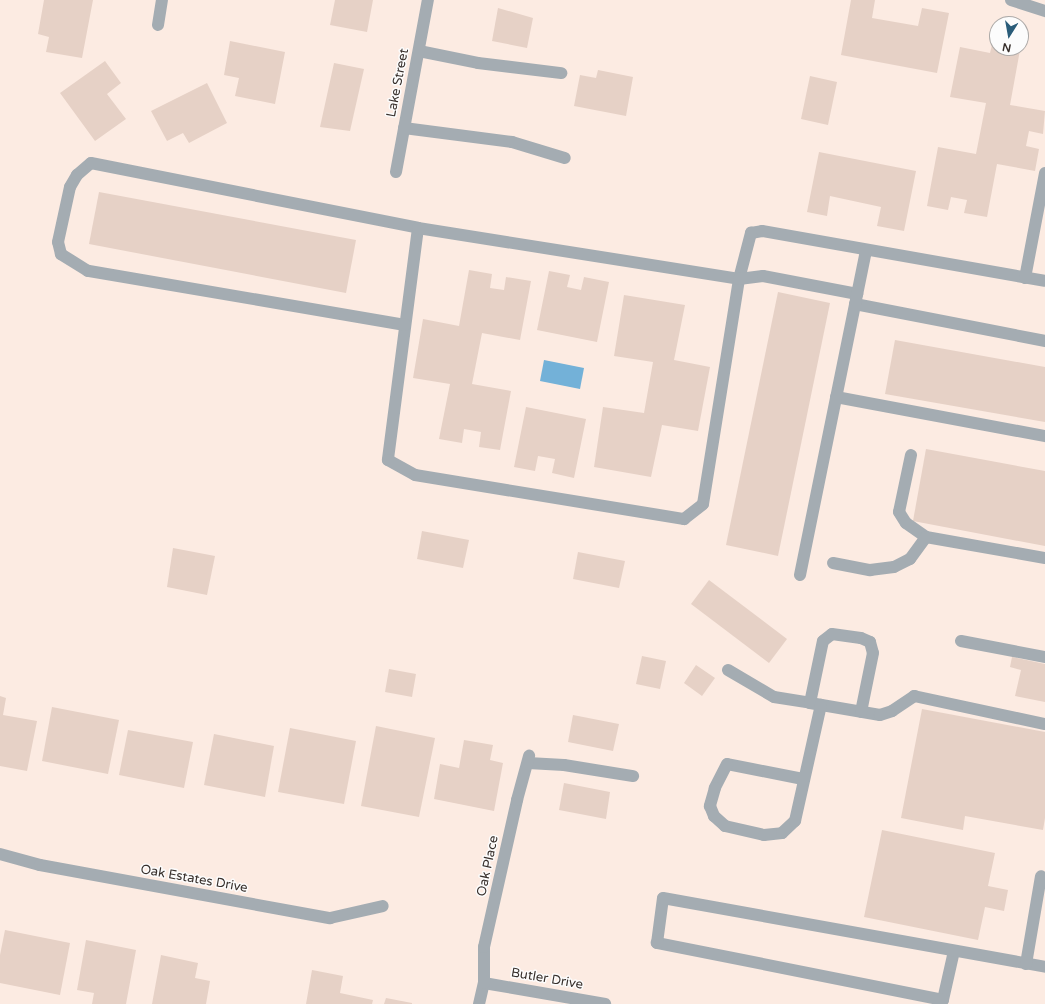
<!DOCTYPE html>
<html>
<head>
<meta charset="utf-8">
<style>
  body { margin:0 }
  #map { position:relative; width:1045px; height:1004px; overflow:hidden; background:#fcebe2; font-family:"Varela Round",sans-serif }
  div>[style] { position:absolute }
  .water>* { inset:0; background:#73b1d8 }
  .building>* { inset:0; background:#e6d1c6 }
  .minor>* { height:12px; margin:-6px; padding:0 6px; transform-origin:6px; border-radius:6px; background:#a4acb2 }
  span { translate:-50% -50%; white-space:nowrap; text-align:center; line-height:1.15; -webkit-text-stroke:3px #fcfcfc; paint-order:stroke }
  .street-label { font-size:13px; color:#372f2b }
  .north { position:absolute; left:989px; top:16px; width:40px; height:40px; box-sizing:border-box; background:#fcfcfc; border:1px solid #adaaa8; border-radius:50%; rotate:191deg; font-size:11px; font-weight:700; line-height:16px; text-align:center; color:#372f2b }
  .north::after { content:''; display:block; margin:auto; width:14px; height:18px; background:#2a5c79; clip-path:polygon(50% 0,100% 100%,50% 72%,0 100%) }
</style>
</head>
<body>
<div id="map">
  <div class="water">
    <div style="clip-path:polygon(544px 360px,584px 368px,580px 389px,540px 381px)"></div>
  </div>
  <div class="building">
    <div style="clip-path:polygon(44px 0,93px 0,82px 58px,46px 52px,49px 37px,38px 34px)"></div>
    <div style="clip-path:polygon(335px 0,373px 0,367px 32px,330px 25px)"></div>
    <div style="clip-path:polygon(851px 0,875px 0,872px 18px,918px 26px,922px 8px,949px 13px,937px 73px,841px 55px)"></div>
    <div style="clip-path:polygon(498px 8px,533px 18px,527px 48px,492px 41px)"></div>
    <div style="clip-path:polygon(230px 41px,285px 52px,275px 104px,235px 96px,239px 78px,224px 75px)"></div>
    <div style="clip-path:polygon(992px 45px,997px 46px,997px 48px,1020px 50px,1010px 105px,1045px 111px,1043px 134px,1029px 131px,1026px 146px,1039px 149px,1035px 171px,997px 164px,987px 217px,964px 213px,967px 200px,951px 197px,948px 210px,927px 206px,938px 147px,976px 154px,986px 103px,950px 97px,960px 47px,990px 53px)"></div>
    <div style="clip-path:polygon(105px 61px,121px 83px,107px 94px,126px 119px,95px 141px,60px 93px)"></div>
    <div style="clip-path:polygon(334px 63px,364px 69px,350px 131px,320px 127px)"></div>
    <div style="clip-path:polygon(598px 70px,633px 77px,626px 116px,574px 106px,580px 75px,596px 78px)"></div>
    <div style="clip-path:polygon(810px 76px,837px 82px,828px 125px,801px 119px)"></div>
    <div style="clip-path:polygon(207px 83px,227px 123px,189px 143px,183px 133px,167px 141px,151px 111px)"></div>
    <div style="clip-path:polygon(819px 152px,916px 171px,904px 231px,877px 226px,881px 207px,830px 196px,827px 216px,807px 212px)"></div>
    <div style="clip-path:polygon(99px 192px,356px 240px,346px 293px,89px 244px)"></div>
    <div style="clip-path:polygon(469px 270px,492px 274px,490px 288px,504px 290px,506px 277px,531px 281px,520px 340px,482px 333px,472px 384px,511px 391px,500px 450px,479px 447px,481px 432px,464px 429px,462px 443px,439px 439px,450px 384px,413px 378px,423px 319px,459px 326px)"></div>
    <div style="clip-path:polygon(549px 271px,570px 275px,567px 287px,581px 290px,584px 277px,609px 282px,597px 342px,537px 330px)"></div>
    <div style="clip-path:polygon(778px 292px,830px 303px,778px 556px,726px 545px)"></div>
    <div style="clip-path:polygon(624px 295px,685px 305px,674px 360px,710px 367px,698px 431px,662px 425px,651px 477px,594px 467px,603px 407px,644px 413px,653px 362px,614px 356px)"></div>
    <div style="clip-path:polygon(895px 340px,1045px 367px,1045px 422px,885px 394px)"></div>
    <div style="clip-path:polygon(526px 407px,586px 419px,574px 478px,552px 473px,555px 459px,538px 456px,535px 471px,514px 467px)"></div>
    <div style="clip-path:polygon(926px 449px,1045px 471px,1045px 546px,913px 521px)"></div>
    <div style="clip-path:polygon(422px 531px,469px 540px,463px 568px,417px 559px)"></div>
    <div style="clip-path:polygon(173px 548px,215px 556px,207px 595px,167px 587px)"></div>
    <div style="clip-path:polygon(578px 552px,625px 561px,619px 588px,573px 579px)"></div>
    <div style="clip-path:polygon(709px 580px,787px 639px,769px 663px,691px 604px)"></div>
    <div style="clip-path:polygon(642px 656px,666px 661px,660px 689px,636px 684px)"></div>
    <div style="clip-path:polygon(1012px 657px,1045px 664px,1045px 702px,1015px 696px,1021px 670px,1010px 667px)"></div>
    <div style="clip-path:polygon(696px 665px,715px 678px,702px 696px,684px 683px)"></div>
    <div style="clip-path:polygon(389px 669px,416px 674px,412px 697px,385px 692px)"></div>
    <div style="clip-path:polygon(0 696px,6px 698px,3px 715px,37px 721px,27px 771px,0 766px)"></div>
    <div style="clip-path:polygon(52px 707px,119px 720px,108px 774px,42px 761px)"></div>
    <div style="clip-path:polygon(922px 709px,1045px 732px,1045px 818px,1043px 830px,965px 816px,963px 830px,901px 818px)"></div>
    <div style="clip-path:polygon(573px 715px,619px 724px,613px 751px,568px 742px)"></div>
    <div style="clip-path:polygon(376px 726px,435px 738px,419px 817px,361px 806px)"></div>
    <div style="clip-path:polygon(290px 728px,356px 741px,344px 804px,278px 792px)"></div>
    <div style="clip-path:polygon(128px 730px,193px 742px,184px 788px,119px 775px)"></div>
    <div style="clip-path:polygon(214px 734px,274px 746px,265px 797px,204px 785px)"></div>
    <div style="clip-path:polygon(464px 740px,493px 745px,490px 760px,503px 763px,494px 811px,434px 799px,440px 764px,459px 768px)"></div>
    <div style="clip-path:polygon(564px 783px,610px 792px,606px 819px,559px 810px)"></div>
    <div style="clip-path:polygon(882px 830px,995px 853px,988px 886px,1008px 890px,1004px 911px,985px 907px,978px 940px,864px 917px)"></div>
    <div style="clip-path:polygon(5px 930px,70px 943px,60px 995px,0 983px,0 955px)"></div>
    <div style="clip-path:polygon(86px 940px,136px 950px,126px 1004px,92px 1004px,94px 993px,77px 990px)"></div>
    <div style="clip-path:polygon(161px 955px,198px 963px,195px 978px,210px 981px,206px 1004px,152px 1004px)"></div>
    <div style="clip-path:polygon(312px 970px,343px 976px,340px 993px,373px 1000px,372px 1004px,306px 1004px)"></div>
    <div style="clip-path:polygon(386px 998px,412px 1003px,412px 1004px,384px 1004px)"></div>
  </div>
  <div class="minor">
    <div style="left:1011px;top:0;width:36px;rotate:18deg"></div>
    <div style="left:158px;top:25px;width:25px;rotate:-81deg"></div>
    <div style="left:419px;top:51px;width:60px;rotate:11.5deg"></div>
    <div style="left:478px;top:63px;width:84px;rotate:6.9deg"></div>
    <div style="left:404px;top:128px;width:109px;rotate:7.4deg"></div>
    <div style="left:512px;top:142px;width:55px;rotate:16.8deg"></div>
    <div style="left:396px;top:172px;width:175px;rotate:-79.5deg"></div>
    <div style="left:418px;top:228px;width:234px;rotate:97.4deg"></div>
    <div style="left:388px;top:460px;width:31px;rotate:29deg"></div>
    <div style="left:415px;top:475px;width:273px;rotate:9.3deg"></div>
    <div style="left:684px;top:519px;width:24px;rotate:-38deg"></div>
    <div style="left:703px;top:504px;width:228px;rotate:-80.9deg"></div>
    <div style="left:739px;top:279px;width:48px;rotate:-75.4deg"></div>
    <div style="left:751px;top:233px;width:11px;rotate:-10deg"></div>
    <div style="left:762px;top:231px;width:287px;rotate:10deg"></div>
    <div style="left:1025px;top:278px;width:107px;rotate:-79.2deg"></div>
    <div style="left:855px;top:304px;width:194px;rotate:11deg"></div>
    <div style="left:405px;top:325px;width:322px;rotate:-170.3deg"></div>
    <div style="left:88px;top:271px;width:32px;rotate:-148deg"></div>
    <div style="left:61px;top:254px;width:12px;rotate:-104deg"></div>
    <div style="left:58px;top:242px;width:56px;rotate:-77.7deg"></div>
    <div style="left:70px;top:187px;width:14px;rotate:-60deg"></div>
    <div style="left:77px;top:175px;width:18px;rotate:-41deg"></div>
    <div style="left:91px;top:163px;width:333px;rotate:11.2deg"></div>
    <div style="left:418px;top:228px;width:325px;rotate:9deg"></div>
    <div style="left:739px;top:279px;width:24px;rotate:-7deg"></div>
    <div style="left:763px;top:276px;width:96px;rotate:10.8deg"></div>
    <div style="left:836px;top:397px;width:213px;rotate:10.6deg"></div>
    <div style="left:911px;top:455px;width:58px;rotate:101.9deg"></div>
    <div style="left:899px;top:512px;width:13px;rotate:58deg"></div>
    <div style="left:906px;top:523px;width:24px;rotate:35deg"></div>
    <div style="left:926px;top:537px;width:121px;rotate:10deg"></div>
    <div style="left:833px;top:563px;width:38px;rotate:11deg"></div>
    <div style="left:870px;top:570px;width:24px;rotate:-7deg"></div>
    <div style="left:894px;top:567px;width:18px;rotate:-27deg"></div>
    <div style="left:910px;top:559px;width:27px;rotate:-54deg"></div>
    <div style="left:800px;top:575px;width:331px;rotate:-78.5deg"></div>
    <div style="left:961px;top:641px;width:86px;rotate:10.8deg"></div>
    <div style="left:728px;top:670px;width:53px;rotate:30.4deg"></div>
    <div style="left:774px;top:697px;width:36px;rotate:9deg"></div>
    <div style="left:810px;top:703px;width:71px;rotate:9.7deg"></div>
    <div style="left:880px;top:715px;width:13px;rotate:-18deg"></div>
    <div style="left:892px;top:711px;width:27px;rotate:-34deg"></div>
    <div style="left:914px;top:696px;width:134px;rotate:12.1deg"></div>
    <div style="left:810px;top:703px;width:63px;rotate:-78.2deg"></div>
    <div style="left:823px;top:641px;width:11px;rotate:-38deg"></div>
    <div style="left:832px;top:634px;width:29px;rotate:8deg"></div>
    <div style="left:861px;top:638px;width:10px;rotate:24deg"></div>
    <div style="left:870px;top:642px;width:11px;rotate:75deg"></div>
    <div style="left:873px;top:653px;width:60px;rotate:101.5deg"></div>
    <div style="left:528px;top:763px;width:36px;rotate:3deg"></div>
    <div style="left:564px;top:765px;width:70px;rotate:9.1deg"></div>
    <div style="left:803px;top:779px;width:77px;rotate:-168.8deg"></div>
    <div style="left:727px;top:764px;width:27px;rotate:117deg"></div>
    <div style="left:715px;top:788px;width:19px;rotate:106deg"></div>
    <div style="left:710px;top:806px;width:11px;rotate:68deg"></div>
    <div style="left:714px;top:816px;width:15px;rotate:42deg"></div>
    <div style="left:725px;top:826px;width:40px;rotate:13deg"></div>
    <div style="left:764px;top:835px;width:18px;rotate:-6deg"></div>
    <div style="left:782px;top:833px;width:18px;rotate:-43deg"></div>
    <div style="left:795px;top:821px;width:119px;rotate:-77.4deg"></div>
    <div style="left:0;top:854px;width:41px;rotate:15.4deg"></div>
    <div style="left:40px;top:865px;width:295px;rotate:10.4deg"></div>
    <div style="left:330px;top:918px;width:54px;rotate:-12.8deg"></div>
    <div style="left:954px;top:951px;width:50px;rotate:102.7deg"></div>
    <div style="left:943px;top:1000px;width:292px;rotate:-168.7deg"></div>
    <div style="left:657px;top:943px;width:45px;rotate:-82.4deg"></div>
    <div style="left:663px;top:898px;width:388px;rotate:10.2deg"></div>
    <div style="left:1026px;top:964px;width:89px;rotate:-80.3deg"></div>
    <div style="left:484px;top:983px;width:123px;rotate:9.8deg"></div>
    <div style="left:479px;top:1004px;width:22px;rotate:-77deg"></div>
    <div style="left:484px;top:983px;width:36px;rotate:-90deg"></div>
    <div style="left:484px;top:947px;width:151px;rotate:-77.3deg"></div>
    <div style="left:517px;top:800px;width:46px;rotate:-74.7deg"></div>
  </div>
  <div class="street-label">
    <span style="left:398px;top:83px;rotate:-79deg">Lake Street</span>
    <span style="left:488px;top:866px;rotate:-78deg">Oak Place</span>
    <span style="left:194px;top:879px;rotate:10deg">Oak Estates Drive</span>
    <span style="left:547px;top:979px;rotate:10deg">Butler Drive</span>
  </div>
  <div class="north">N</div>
</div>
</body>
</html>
